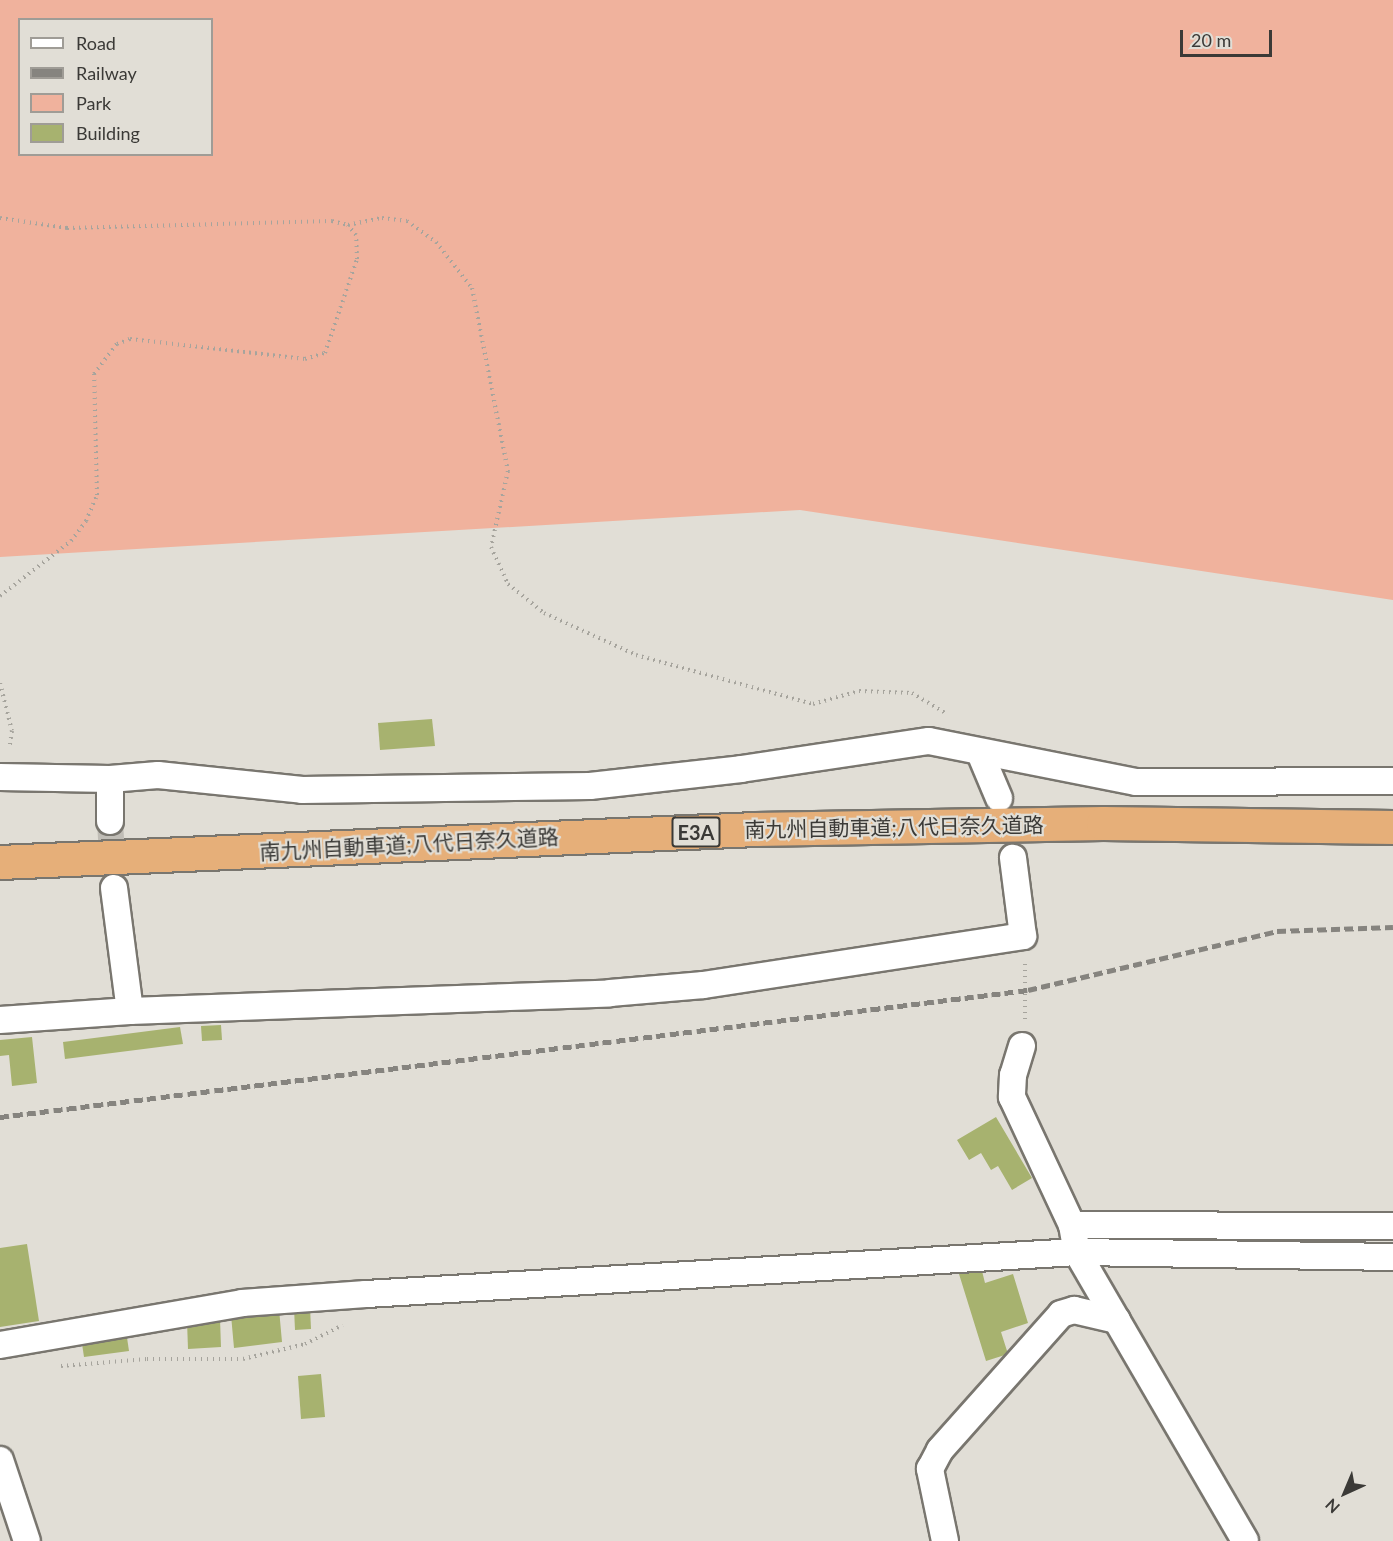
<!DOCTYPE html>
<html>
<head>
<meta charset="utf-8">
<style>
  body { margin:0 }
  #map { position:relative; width:1393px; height:1541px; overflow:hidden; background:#e1ded6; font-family:Lato,"Noto Sans JP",sans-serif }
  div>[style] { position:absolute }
  .green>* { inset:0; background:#f0b29d }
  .building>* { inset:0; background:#a7b26f }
  .minor-tunnel>* { height:26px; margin-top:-13px; transform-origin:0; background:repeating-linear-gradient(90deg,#c0bdb6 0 26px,transparent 0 39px) }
  .path>* { height:4px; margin-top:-2px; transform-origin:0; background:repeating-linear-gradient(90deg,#a6a49d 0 1.5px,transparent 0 6px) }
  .roads { filter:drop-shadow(2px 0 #79766f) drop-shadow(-2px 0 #79766f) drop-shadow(0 2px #79766f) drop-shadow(0 -2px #79766f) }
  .minor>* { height:26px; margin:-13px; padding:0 13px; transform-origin:13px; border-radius:13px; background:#fff }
  .motorway>* { height:33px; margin:-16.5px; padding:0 16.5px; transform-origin:16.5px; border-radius:16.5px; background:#e6af79 }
  .rail>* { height:4.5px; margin-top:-2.25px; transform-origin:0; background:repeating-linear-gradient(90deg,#86847f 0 9px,transparent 0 13.5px) }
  span { translate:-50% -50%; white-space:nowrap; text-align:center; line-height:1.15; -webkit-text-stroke:4.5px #e1ded6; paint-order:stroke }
  .shield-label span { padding:2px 4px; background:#e1ded6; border:2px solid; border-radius:4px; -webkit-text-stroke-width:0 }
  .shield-label { font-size:20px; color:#3b3a37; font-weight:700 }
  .street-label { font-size:21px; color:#3b3a37 }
  .legend { position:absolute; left:18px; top:18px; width:195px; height:138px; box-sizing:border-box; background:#e1ded6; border:2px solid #9f9c96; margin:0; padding:8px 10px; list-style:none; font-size:18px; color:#3b3a37 }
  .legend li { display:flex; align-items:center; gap:12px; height:30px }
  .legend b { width:30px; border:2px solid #9f9c96 }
  .north { position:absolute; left:1315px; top:1463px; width:60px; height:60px; -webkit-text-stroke:4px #e1ded6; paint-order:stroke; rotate:224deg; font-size:16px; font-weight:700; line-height:24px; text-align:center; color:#3b3a37 }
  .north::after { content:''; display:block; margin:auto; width:21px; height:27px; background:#3b3a37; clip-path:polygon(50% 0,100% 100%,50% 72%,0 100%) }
  .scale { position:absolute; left:1180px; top:30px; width:92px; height:27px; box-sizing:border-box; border:3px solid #3b3a37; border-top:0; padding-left:8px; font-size:18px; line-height:21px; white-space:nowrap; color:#3b3a37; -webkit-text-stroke:4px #e1ded6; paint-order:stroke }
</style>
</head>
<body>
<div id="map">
  <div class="green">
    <div style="clip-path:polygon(evenodd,0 0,1393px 0,1393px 600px,800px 510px,0 557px,0 0,20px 20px,212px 20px,212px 154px,20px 154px,20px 20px)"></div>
  </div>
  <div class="building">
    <div style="clip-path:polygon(432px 719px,435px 746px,380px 750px,378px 723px)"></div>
    <div style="clip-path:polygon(221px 1025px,222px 1040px,202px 1041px,201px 1026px)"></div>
    <div style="clip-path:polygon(180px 1027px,183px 1044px,65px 1059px,63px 1042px)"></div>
    <div style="clip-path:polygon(32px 1037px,37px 1083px,12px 1086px,9px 1055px,0 1056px,0 1040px)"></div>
    <div style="clip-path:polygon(996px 1117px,1032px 1178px,1012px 1190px,998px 1166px,991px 1170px,981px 1153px,969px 1160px,957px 1140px)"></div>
    <div style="clip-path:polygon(27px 1244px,39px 1321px,0 1327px,0 1248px)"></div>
    <div style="clip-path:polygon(981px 1267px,985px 1283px,1013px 1274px,1028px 1323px,1001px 1332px,1008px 1354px,986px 1361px,959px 1274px)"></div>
    <div style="clip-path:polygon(310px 1307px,311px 1329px,295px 1330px,294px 1308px)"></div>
    <div style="clip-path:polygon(279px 1309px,282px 1342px,234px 1348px,231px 1315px)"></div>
    <div style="clip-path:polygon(220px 1319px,221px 1347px,188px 1349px,187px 1321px)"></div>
    <div style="clip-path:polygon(126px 1331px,129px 1351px,84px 1357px,81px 1337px)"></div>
    <div style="clip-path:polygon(321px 1374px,325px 1417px,301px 1419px,298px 1376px)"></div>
  </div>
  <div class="minor-tunnel">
    <div style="left:110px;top:821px;width:54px;rotate:86.8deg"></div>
  </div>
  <div class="path">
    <div style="left:0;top:218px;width:68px;rotate:8.5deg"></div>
    <div style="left:67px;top:228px;width:265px;rotate:-1.5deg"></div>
    <div style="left:332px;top:221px;width:16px;rotate:14deg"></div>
    <div style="left:348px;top:225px;width:35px;rotate:-12deg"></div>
    <div style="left:382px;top:218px;width:25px;rotate:7deg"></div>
    <div style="left:407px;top:221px;width:36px;rotate:36deg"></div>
    <div style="left:436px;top:242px;width:58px;rotate:52deg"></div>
    <div style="left:472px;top:288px;width:187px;rotate:78.9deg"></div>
    <div style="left:508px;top:471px;width:78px;rotate:102.6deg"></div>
    <div style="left:491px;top:547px;width:41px;rotate:65.3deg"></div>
    <div style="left:508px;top:584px;width:46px;rotate:38.9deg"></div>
    <div style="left:544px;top:613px;width:101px;rotate:24.5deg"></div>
    <div style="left:636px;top:655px;width:184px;rotate:15.5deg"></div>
    <div style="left:813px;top:704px;width:48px;rotate:-15.8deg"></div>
    <div style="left:859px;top:691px;width:53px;rotate:2.2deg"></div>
    <div style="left:912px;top:693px;width:41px;rotate:31deg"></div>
    <div style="left:0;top:596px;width:90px;rotate:-37.8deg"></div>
    <div style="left:71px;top:541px;width:25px;rotate:-53deg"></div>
    <div style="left:86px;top:521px;width:28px;rotate:-67deg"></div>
    <div style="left:97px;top:495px;width:121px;rotate:-91.4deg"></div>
    <div style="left:94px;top:374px;width:38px;rotate:-53deg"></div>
    <div style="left:117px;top:344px;width:14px;rotate:-21deg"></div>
    <div style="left:130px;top:339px;width:176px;rotate:6.5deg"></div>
    <div style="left:305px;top:359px;width:21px;rotate:-17deg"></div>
    <div style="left:325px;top:353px;width:99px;rotate:-71.2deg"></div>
    <div style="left:357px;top:259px;width:24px;rotate:-92deg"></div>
    <div style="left:356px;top:235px;width:13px;rotate:-129deg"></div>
    <div style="left:0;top:683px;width:49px;rotate:76deg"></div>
    <div style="left:12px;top:731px;width:18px;rotate:99deg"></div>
    <div style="left:1025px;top:1019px;width:55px;rotate:-90deg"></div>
    <div style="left:61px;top:1366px;width:86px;rotate:-4.7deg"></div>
    <div style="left:147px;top:1359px;width:96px"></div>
    <div style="left:243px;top:1359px;width:64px;rotate:-13.6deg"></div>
    <div style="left:305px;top:1344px;width:42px;rotate:-26.6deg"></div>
  </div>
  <div class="roads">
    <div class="minor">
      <div style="left:980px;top:753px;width:49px;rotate:67.1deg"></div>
      <div style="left:0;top:777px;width:110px;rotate:1deg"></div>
      <div style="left:110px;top:779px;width:48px;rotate:-4.8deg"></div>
      <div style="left:158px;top:775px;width:145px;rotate:5.9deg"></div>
      <div style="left:302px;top:790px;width:288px;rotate:-0.8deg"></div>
      <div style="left:590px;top:786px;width:152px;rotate:-6.4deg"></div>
      <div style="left:741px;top:769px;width:190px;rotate:-8.5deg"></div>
      <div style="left:929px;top:741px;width:211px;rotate:11.2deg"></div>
      <div style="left:1136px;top:782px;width:257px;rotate:-0.2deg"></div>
      <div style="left:110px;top:821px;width:42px;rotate:-90deg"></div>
      <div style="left:114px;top:888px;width:124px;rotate:82.6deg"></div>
      <div style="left:0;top:1020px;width:130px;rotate:-4deg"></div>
      <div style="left:130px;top:1011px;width:480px;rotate:-2.1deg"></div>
      <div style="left:610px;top:993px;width:94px;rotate:-4.9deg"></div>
      <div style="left:704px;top:985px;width:323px;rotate:-8.7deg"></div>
      <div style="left:1023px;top:936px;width:79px;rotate:-97.3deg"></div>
      <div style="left:1022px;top:1046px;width:30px;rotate:107deg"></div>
      <div style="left:1013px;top:1075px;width:22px;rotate:93deg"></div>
      <div style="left:1012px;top:1097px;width:141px;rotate:64.9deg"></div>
      <div style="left:1072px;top:1225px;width:27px;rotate:80deg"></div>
      <div style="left:1077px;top:1252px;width:334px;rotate:59.8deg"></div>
      <div style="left:1072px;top:1225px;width:321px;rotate:0.2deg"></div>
      <div style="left:0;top:1345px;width:246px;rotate:-9.8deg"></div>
      <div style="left:242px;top:1303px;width:124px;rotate:-4.2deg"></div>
      <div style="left:366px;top:1294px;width:712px;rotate:-3.38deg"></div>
      <div style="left:1077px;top:1252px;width:316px;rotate:0.9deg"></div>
      <div style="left:0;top:1460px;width:85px;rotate:71.6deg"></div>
      <div style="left:945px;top:1541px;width:74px;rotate:-101.8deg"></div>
      <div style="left:930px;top:1469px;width:21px;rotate:-62deg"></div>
      <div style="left:940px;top:1450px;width:182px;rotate:-48.3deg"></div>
      <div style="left:1061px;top:1314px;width:14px;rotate:-17deg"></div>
      <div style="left:1074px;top:1310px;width:44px;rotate:13.1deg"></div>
    </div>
    <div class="motorway">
      <div style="left:0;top:862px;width:756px;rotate:-2.5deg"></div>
      <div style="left:755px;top:829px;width:348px;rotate:-1deg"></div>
      <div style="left:1103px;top:823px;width:290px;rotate:0.8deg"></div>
    </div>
  </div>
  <div class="rail">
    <div style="left:0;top:1117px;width:1036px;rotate:-7.04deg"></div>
    <div style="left:1028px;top:990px;width:256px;rotate:-13.3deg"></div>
    <div style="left:1277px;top:931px;width:116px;rotate:-2deg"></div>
  </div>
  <div class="shield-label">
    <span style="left:696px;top:832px">E3A</span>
  </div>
  <div class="street-label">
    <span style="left:894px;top:827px;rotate:-1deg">南九州自動車道;八代日奈久道路</span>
    <span style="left:409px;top:844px;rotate:-3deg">南九州自動車道;八代日奈久道路</span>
  </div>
  <ul class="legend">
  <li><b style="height:8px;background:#fff"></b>Road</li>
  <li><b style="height:8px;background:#86847f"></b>Railway</li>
  <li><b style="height:16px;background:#f0b29d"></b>Park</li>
  <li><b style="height:16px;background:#a7b26f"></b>Building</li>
  </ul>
  <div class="north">N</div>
  <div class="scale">20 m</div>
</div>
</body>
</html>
